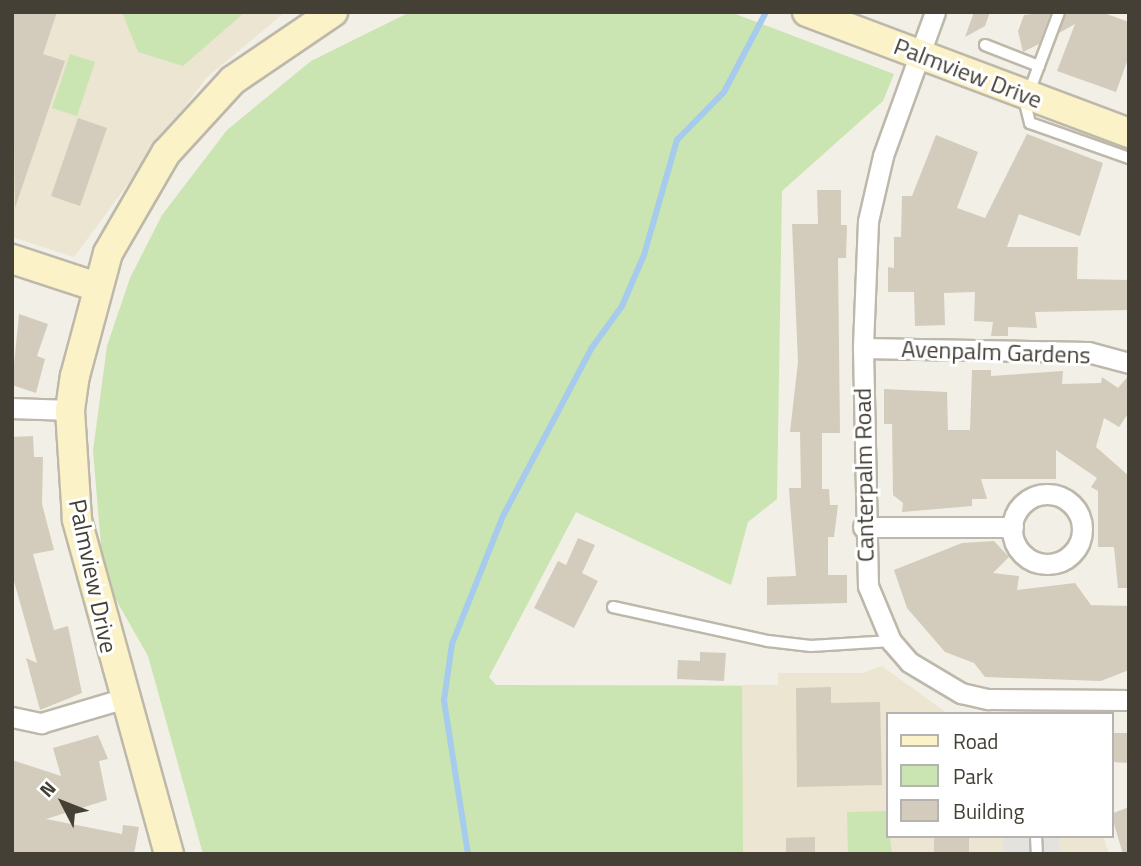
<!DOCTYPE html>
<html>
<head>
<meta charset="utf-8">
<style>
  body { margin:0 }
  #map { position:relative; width:1141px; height:866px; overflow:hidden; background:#f2efe6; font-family:"Titillium Web",sans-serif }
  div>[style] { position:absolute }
  .education>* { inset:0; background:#ebe5d1 }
  .green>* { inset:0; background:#cae5b1 }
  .parking>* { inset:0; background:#e3e2de }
  .stream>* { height:6px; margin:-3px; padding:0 3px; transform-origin:3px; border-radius:3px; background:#a6cbec }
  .building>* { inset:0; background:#d3ccbc }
  .roads { filter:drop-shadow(2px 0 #bdb8aa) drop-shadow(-2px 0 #bdb8aa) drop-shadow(0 2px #bdb8aa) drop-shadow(0 -2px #bdb8aa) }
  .lane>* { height:10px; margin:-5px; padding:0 5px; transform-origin:5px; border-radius:5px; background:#fff }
  .street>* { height:19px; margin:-9.5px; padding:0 9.5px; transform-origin:9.5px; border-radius:9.5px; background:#fff }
  .street>.ring { margin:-9.5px; padding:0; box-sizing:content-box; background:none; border:19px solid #fff; border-radius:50% }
  .secondary>* { height:28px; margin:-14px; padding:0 14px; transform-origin:14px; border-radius:14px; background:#fcf2c7 }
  span { translate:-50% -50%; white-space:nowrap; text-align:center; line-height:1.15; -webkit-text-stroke:6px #fff; paint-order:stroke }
  .street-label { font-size:24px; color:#454036 }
  .frame { position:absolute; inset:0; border:14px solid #454036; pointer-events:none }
  .legend { position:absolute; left:886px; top:712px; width:228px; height:126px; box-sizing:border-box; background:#fff; border:2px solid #b5b3af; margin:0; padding:9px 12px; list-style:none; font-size:21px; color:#454036 }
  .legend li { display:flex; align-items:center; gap:14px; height:35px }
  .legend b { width:35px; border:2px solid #b5b3af }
  .north { position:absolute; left:28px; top:768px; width:70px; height:70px; -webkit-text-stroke:5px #fff; paint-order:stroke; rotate:312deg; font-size:19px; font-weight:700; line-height:28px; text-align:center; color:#454036 }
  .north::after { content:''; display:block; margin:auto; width:24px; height:32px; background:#454036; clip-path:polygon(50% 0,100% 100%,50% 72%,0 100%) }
</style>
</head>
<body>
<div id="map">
  <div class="education">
    <div style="clip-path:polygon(12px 12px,285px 12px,206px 78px,74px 257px,12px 237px)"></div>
    <div style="clip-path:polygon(882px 666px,948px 714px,887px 714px,887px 836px,1103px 836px,1109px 854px,507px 854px,496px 685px,778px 685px,778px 673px,862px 673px)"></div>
  </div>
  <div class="green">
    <div style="clip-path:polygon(122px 12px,245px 12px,183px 66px,138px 52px)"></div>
    <div style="clip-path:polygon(410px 12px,730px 12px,894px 74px,883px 101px,782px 191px,777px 499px,748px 522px,731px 585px,576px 512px,489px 677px,496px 685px,742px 686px,743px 854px,203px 854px,148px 656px,111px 591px,102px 557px,93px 451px,107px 346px,130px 278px,162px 215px,227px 130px,311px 61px)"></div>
    <div style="clip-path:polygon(70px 54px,95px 62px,77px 116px,52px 108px)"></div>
    <div style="clip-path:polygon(887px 811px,892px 854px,848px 854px,847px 812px)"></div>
  </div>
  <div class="parking">
    <div style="clip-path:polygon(1003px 836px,1059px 836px,1059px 854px,1003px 854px)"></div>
  </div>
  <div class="stream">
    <div style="left:468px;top:854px;width:156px;rotate:-98.9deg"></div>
    <div style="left:444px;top:700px;width:57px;rotate:-81.9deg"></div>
    <div style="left:452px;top:644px;width:138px;rotate:-68.3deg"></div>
    <div style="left:503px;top:516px;width:189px;rotate:-62.2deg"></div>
    <div style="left:591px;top:349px;width:53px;rotate:-54.2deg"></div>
    <div style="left:622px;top:306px;width:56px;rotate:-66.7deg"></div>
    <div style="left:644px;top:255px;width:120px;rotate:-74deg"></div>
    <div style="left:677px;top:140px;width:67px;rotate:-45.6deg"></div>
    <div style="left:724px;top:92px;width:90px;rotate:-62.3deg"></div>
  </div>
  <div class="building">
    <div style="clip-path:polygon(12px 12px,57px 12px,43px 54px,65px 61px,15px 208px)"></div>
    <div style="clip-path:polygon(974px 12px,990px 12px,985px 26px,965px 37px)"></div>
    <div style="clip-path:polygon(1051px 12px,1039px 44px,1023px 52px,1018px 31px,1024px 15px)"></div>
    <div style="clip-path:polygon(1066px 12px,1101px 12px,1129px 22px,1129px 56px,1116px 92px,1057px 71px,1075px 24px,1059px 33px)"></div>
    <div style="clip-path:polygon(78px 118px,107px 128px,80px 206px,51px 196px)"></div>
    <div style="clip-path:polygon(1027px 134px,1103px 163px,1080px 236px,1019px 214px,1007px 247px,1078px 247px,1077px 279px,1129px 280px,1129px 310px,1035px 312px,1037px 328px,1008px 327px,1008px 336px,991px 336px,993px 322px,974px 321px,975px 292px,944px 293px,945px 325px,915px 326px,914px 292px,888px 292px,888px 267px,894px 268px,894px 237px,901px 237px,902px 196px,912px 196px,936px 135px,978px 152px,957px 208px,985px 218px)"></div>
    <div style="clip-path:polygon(817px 190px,841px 190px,841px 225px,847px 225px,846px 258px,838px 258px,840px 433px,822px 433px,822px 489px,829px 489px,830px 505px,838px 505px,834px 537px,828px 537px,828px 575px,847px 575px,847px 603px,767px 605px,767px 577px,796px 576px,790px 503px,789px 488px,801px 488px,800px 432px,790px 432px,798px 362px,792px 224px,818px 224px)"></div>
    <div style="clip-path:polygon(19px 314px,48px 324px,37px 356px,45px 359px,36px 393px,12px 385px)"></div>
    <div style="clip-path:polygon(972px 370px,991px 370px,991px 376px,1063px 371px,1062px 384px,1101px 383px,1102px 377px,1118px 388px,1129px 375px,1129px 412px,1119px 427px,1104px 418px,1096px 447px,1129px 476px,1129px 588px,1118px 588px,1114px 547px,1098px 547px,1098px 491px,1091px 487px,1097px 478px,1056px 450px,1056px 479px,981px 479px,987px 499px,972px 499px,972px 506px,902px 512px,903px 503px,893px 495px,892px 424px,884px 424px,884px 389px,947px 392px,948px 430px,970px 430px)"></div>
    <div style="clip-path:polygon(33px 436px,34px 457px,43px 457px,42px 504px,54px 550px,33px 554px,54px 630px,68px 626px,82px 693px,40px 710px,26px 658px,37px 663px,12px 574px,12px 437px)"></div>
    <div style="clip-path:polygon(578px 538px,595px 545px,582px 573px,598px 581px,574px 628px,534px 608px,558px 561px,566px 565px)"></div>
    <div style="clip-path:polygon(994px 541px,1009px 557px,993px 573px,1019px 576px,1017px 590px,1075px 583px,1091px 605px,1129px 606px,1129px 670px,1101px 681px,985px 677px,974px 663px,945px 652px,907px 608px,894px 570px,962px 543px)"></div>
    <div style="clip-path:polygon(700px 652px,726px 653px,724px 681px,677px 679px,678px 660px,700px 661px)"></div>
    <div style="clip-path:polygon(831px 687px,831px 703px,880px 702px,882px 785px,797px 787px,796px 688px)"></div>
    <div style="clip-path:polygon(1111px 733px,1129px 733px,1129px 763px,1111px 762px)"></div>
    <div style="clip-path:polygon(98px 735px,108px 759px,99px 761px,107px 800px,46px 819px,122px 834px,123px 825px,139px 827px,134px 854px,12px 854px,12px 760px,61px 776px,53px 748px)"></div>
    <div style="clip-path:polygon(1129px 807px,1129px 854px,1123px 854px,1111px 814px)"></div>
    <div style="clip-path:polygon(934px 836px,969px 836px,969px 854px,934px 854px)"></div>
    <div style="clip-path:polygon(815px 837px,815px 854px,786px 854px,786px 838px)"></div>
  </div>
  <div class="roads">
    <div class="lane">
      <div style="left:985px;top:45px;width:58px;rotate:21.3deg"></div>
      <div style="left:1029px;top:92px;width:85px;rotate:-69.4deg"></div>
      <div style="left:1023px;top:95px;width:29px;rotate:76deg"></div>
      <div style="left:1030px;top:123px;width:105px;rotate:19.5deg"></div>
      <div style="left:613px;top:607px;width:159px;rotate:12.4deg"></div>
      <div style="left:768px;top:641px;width:43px;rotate:6.6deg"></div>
      <div style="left:811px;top:646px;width:80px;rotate:-3.6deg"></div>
      <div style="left:1036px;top:836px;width:18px;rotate:87deg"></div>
    </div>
    <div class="street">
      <div style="left:935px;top:12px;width:153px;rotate:109.9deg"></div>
      <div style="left:883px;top:156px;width:67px;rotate:103deg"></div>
      <div style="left:868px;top:221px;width:127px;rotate:92.3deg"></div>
      <div style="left:863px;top:348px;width:238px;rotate:88.8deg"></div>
      <div style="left:868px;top:586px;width:60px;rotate:67.3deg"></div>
      <div style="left:891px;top:641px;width:28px;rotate:49deg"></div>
      <div style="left:909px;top:662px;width:61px;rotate:30.8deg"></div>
      <div style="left:961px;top:693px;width:28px;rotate:13deg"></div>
      <div style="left:988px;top:699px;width:141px;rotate:0.4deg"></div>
      <div style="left:863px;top:348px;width:225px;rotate:1deg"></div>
      <div style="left:1088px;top:352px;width:42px;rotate:15deg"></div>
      <div style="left:12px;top:408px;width:58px;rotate:2deg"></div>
      <div class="ring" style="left:1012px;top:494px;width:51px;height:51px"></div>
      <div style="left:863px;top:527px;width:150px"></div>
      <div style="left:12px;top:717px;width:30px;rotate:12deg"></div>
      <div style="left:41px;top:723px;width:84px;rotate:-16.5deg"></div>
    </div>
    <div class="secondary">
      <div style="left:807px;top:12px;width:344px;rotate:20.6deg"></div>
      <div style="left:12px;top:259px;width:86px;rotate:18.2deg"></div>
      <div style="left:169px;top:854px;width:347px;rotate:-105.4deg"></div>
      <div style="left:77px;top:519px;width:109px;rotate:-93.7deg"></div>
      <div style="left:70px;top:410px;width:34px;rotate:-82deg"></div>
      <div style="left:75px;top:376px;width:127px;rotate:-75deg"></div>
      <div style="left:108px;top:253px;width:116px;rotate:-59.9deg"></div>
      <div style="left:166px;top:153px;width:99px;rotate:-47.5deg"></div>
      <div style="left:233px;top:80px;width:121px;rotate:-34.2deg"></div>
    </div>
  </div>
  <div class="street-label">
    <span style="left:968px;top:73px;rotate:21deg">Palmview Drive</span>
    <span style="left:996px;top:352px;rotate:2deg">Avenpalm Gardens</span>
    <span style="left:864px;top:475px;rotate:-91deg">Canterpalm Road</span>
    <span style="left:93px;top:576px;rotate:78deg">Palmview Drive</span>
  </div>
  <div class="frame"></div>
  <ul class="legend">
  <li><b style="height:9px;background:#fcf2c7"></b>Road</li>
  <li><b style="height:19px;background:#cae5b1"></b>Park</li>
  <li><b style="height:19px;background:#d3ccbc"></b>Building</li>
  </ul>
  <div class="north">N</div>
</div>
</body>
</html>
